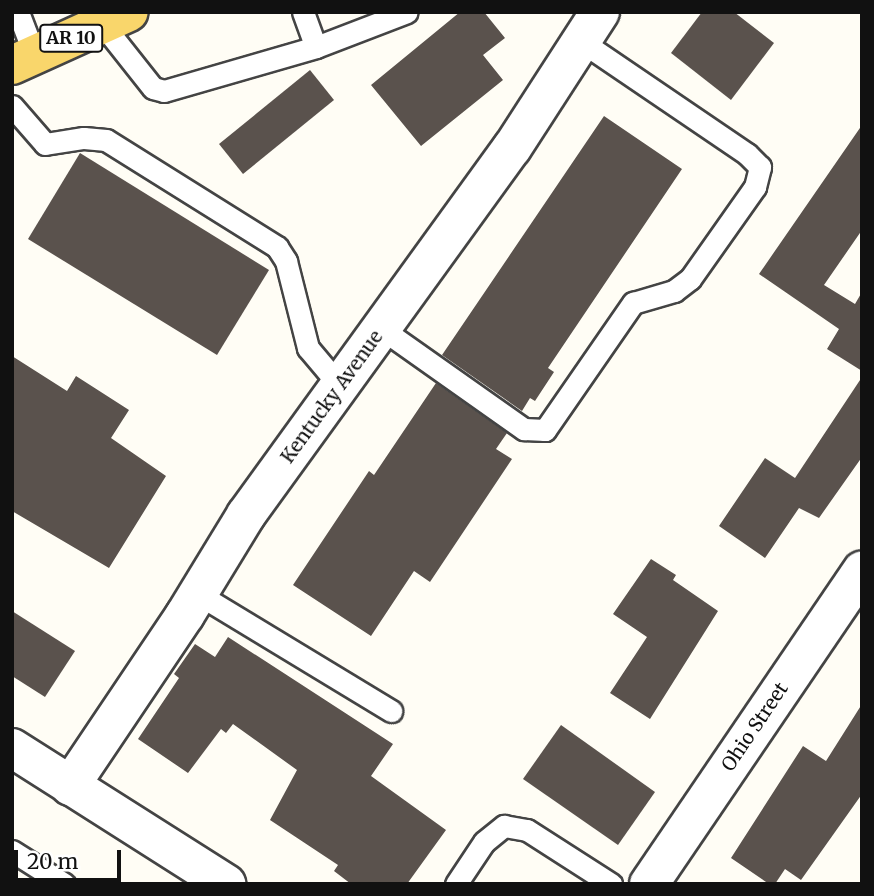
<!DOCTYPE html>
<html>
<head>
<meta charset="utf-8">
<style>
  body { margin:0 }
  #map { position:relative; width:874px; height:896px; overflow:hidden; background:#fffdf5; font-family:Merriweather,serif }
  div>[style] { position:absolute }
  .building>* { inset:0; background:#5a524d }
  .roads { filter:drop-shadow(2px 0 #444) drop-shadow(-2px 0 #444) drop-shadow(0 2px #444) drop-shadow(0 -2px #444) }
  .lane>* { height:21px; margin:-10.5px; padding:0 10.5px; transform-origin:10.5px; border-radius:10.5px; background:#fff }
  .street>* { height:38px; margin:-19px; padding:0 19px; transform-origin:19px; border-radius:19px; background:#fff }
  .primary>* { height:38px; margin:-19px; padding:0 19px; transform-origin:19px; border-radius:19px; background:#f9d66b }
  span { translate:-50% -50%; white-space:nowrap; text-align:center; line-height:1.15; -webkit-text-stroke:7px #fff; paint-order:stroke }
  .shield-label span { padding:2px 5px; background:#fff; border:2px solid; border-radius:5px; -webkit-text-stroke-width:0 }
  .shield-label { font-size:18px; color:#111; font-weight:700 }
  .street-label { font-size:19px; color:#111 }
  .frame { position:absolute; inset:0; border:14px solid #111; pointer-events:none }
  .scale { position:absolute; left:14px; top:850px; width:107px; height:32px; box-sizing:border-box; border:4px solid #111; border-top:0; padding-left:9px; font-size:21px; line-height:24px; white-space:nowrap; color:#111; -webkit-text-stroke:5px #fff; paint-order:stroke }
</style>
</head>
<body>
<div id="map">
  <div class="building">
    <div style="clip-path:polygon(460px 12px,484px 12px,505px 38px,483px 55px,503px 80px,421px 146px,371px 85px)"></div>
    <div style="clip-path:polygon(702px 12px,734px 12px,774px 43px,731px 100px,671px 53px)"></div>
    <div style="clip-path:polygon(310px 70px,334px 100px,243px 174px,219px 144px)"></div>
    <div style="clip-path:polygon(604px 116px,682px 169px,548px 368px,554px 372px,535px 401px,530px 398px,522px 411px,442px 355px)"></div>
    <div style="clip-path:polygon(862px 125px,862px 230px,824px 285px,855px 304px,862px 292px,862px 371px,827px 349px,839px 329px,759px 274px)"></div>
    <div style="clip-path:polygon(80px 153px,269px 270px,217px 355px,28px 239px)"></div>
    <div style="clip-path:polygon(12px 356px,67px 391px,76px 376px,129px 410px,111px 438px,166px 476px,109px 568px,12px 511px)"></div>
    <div style="clip-path:polygon(862px 377px,862px 457px,819px 518px,799px 508px,765px 558px,719px 526px,765px 458px,795px 478px)"></div>
    <div style="clip-path:polygon(436px 383px,507px 433px,496px 449px,512px 459px,430px 582px,414px 571px,371px 636px,293px 585px,369px 471px,374px 475px)"></div>
    <div style="clip-path:polygon(651px 559px,676px 575px,673px 580px,718px 611px,650px 719px,610px 693px,647px 637px,613px 614px)"></div>
    <div style="clip-path:polygon(12px 611px,75px 651px,45px 697px,12px 676px)"></div>
    <div style="clip-path:polygon(228px 637px,393px 744px,371px 776px,446px 830px,407px 884px,351px 884px,334px 871px,338px 865px,270px 820px,297px 770px,233px 724px,226px 733px,221px 729px,188px 773px,138px 739px,179px 678px,174px 674px,195px 644px,215px 657px)"></div>
    <div style="clip-path:polygon(862px 704px,862px 794px,801px 880px,785px 869px,775px 884px,769px 884px,731px 858px,803px 746px,826px 761px)"></div>
    <div style="clip-path:polygon(561px 725px,655px 792px,618px 845px,523px 779px)"></div>
  </div>
  <div class="roads">
    <div class="lane">
      <div style="left:18px;top:12px;width:45px;rotate:69.1deg"></div>
      <div style="left:303px;top:12px;width:37px;rotate:70deg"></div>
      <div style="left:103px;top:25px;width:80px;rotate:51.6deg"></div>
      <div style="left:153px;top:88px;width:11px;rotate:15deg"></div>
      <div style="left:164px;top:91px;width:158px;rotate:-16.1deg"></div>
      <div style="left:316px;top:47px;width:97px;rotate:-21deg"></div>
      <div style="left:12px;top:106px;width:50px;rotate:49deg"></div>
      <div style="left:45px;top:144px;width:39px;rotate:-9deg"></div>
      <div style="left:84px;top:138px;width:22px;rotate:5deg"></div>
      <div style="left:106px;top:140px;width:202px;rotate:32deg"></div>
      <div style="left:277px;top:247px;width:17px;rotate:57deg"></div>
      <div style="left:286px;top:261px;width:90px;rotate:75.8deg"></div>
      <div style="left:308px;top:348px;width:50px;rotate:49.9deg"></div>
      <div style="left:382px;top:329px;width:174px;rotate:35.2deg"></div>
      <div style="left:524px;top:429px;width:21px;rotate:3deg"></div>
      <div style="left:545px;top:430px;width:155px;rotate:-55.3deg"></div>
      <div style="left:633px;top:303px;width:43px;rotate:-16.3deg"></div>
      <div style="left:674px;top:291px;width:20px;rotate:-37deg"></div>
      <div style="left:690px;top:279px;width:113px;rotate:-54.8deg"></div>
      <div style="left:755px;top:187px;width:21px;rotate:-76deg"></div>
      <div style="left:760px;top:167px;width:18px;rotate:-135deg"></div>
      <div style="left:747px;top:154px;width:199px;rotate:-145.8deg"></div>
      <div style="left:198px;top:594px;width:226px;rotate:31.2deg"></div>
      <div style="left:12px;top:851px;width:62px;rotate:32.4deg"></div>
      <div style="left:456px;top:884px;width:50px;rotate:-56.3deg"></div>
      <div style="left:484px;top:842px;width:26px;rotate:-39deg"></div>
      <div style="left:504px;top:826px;width:23px;rotate:10deg"></div>
      <div style="left:527px;top:830px;width:100px;rotate:32.7deg"></div>
    </div>
    <div class="street">
      <div style="left:12px;top:748px;width:254px;rotate:32.4deg"></div>
      <div style="left:70px;top:786px;width:206px;rotate:-56.1deg"></div>
      <div style="left:185px;top:615px;width:117px;rotate:-58.6deg"></div>
      <div style="left:246px;top:515px;width:453px;rotate:-54.1deg"></div>
      <div style="left:512px;top:148px;width:162px;rotate:-57.1deg"></div>
      <div style="left:649px;top:884px;width:379px;rotate:-55.8deg"></div>
    </div>
    <div class="primary">
      <div style="left:12px;top:65px;width:128px;rotate:-24.4deg"></div>
    </div>
  </div>
  <div class="shield-label">
    <span style="left:71px;top:38px">AR 10</span>
  </div>
  <div class="street-label">
    <span style="left:332px;top:397px;rotate:-54deg">Kentucky Avenue</span>
    <span style="left:755px;top:727px;rotate:-56deg">Ohio Street</span>
  </div>
  <div class="frame"></div>
  <div class="scale">20 m</div>
</div>
</body>
</html>
